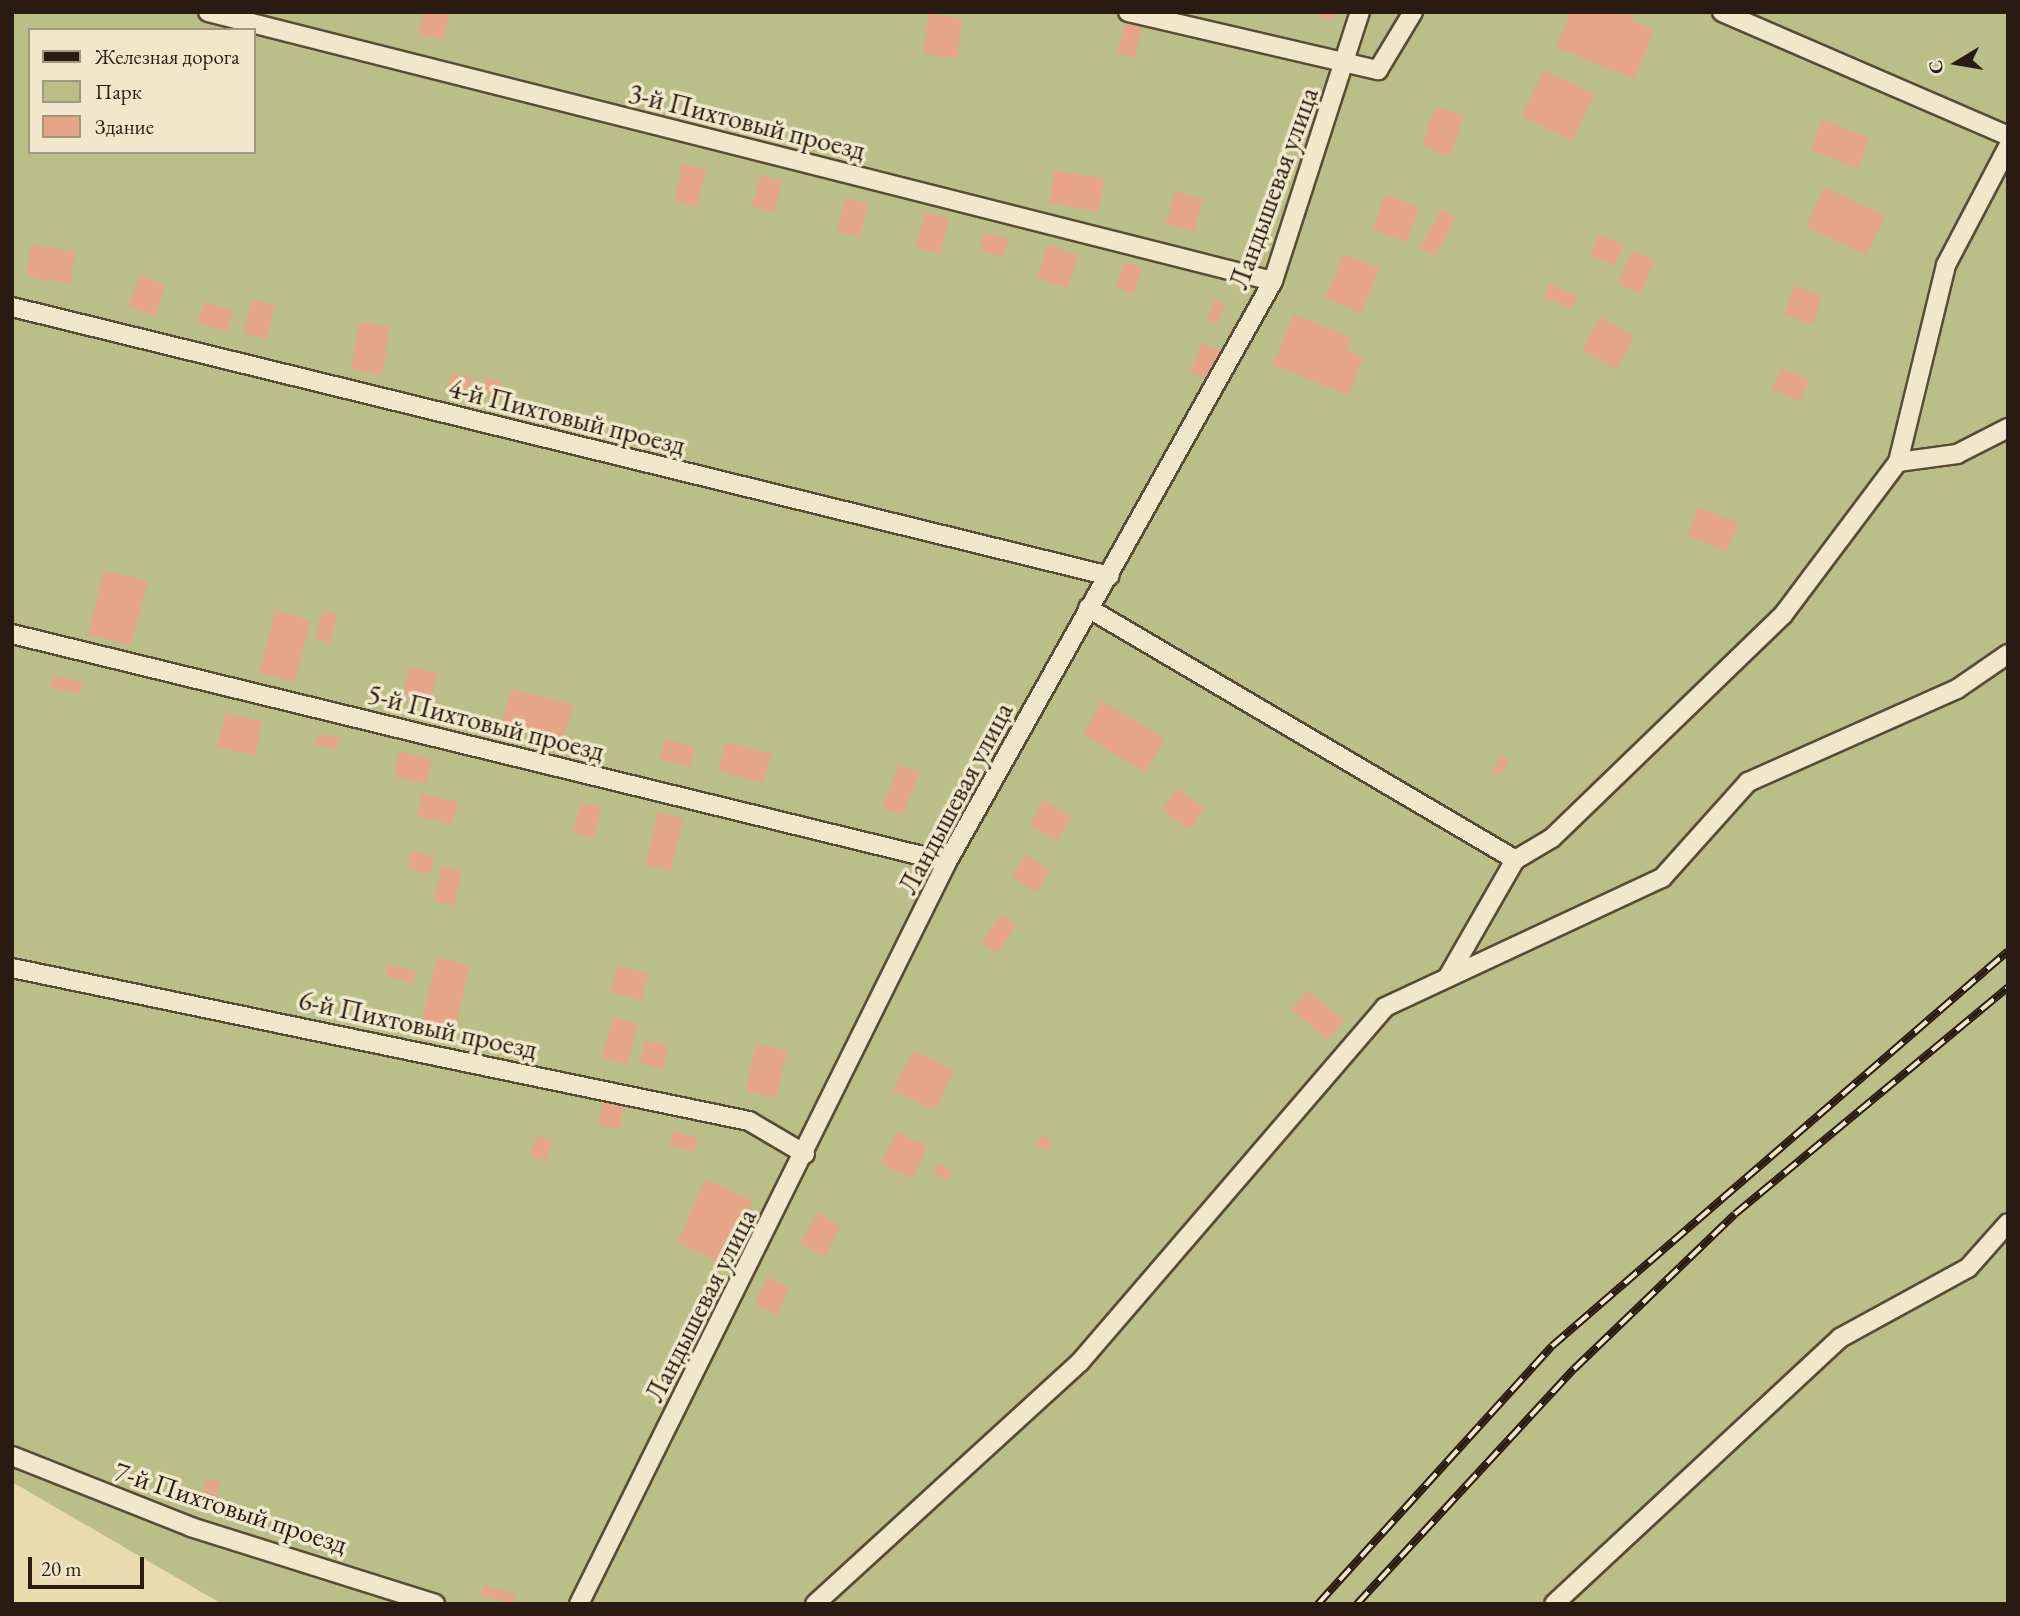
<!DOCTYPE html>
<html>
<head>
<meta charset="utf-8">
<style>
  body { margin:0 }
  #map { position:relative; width:2020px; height:1616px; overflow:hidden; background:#eadbaf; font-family:"EB Garamond",serif }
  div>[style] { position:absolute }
  .green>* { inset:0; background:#babf88 }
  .building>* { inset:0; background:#e5a586 }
  .roads { filter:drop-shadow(2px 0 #5a4b39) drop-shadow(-2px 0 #5a4b39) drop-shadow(0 2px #5a4b39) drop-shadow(0 -2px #5a4b39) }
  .lane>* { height:18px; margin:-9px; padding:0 9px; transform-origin:9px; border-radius:9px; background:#f1e8cb }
  .rail>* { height:8px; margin-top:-4px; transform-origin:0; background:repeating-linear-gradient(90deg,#f1e8cb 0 16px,#2a1b12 0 32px); box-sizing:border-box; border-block:2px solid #2a1b12 }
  span { translate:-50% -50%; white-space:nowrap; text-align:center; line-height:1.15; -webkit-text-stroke:7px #f1e8cb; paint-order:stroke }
  .street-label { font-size:28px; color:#2a1b12 }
  .frame { position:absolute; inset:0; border:14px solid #2a1b12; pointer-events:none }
  .legend { position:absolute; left:28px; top:28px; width:228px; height:126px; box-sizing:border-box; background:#f1e8cb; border:2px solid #a19681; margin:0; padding:9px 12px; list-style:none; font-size:21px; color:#2a1b12 }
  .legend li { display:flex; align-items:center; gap:14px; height:35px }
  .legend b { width:35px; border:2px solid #a19681 }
  .north { position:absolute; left:1922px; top:28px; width:70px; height:70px; -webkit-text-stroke:5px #f1e8cb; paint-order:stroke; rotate:259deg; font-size:19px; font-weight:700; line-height:28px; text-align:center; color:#2a1b12 }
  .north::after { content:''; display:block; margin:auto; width:24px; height:32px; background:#2a1b12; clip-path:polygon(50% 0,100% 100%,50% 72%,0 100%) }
  .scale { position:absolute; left:28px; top:1557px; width:116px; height:32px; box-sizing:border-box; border:4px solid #2a1b12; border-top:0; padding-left:9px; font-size:21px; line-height:24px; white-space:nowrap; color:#2a1b12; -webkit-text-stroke:5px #f1e8cb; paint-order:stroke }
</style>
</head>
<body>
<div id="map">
  <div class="green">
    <div style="clip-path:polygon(evenodd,12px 12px,2008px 12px,2008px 1604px,222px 1604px,12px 1482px,12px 12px,30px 30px,254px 30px,254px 152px,30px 152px,30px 30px)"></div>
  </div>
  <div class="building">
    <div style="clip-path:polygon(423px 12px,449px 12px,445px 39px,419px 35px)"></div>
    <div style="clip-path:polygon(1313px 12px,1335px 12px,1333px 21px)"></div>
    <div style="clip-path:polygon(1571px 12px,1635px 12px,1632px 21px,1654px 30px,1634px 79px,1556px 47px)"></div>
    <div style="clip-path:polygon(929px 14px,963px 19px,957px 58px,923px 54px)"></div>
    <div style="clip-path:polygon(1125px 23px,1142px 27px,1135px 58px,1117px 53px)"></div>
    <div style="clip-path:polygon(1544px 70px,1595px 94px,1572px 141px,1522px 116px)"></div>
    <div style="clip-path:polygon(1435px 106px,1464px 115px,1450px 156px,1422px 146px)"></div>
    <div style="clip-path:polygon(1822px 120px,1869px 138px,1858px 168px,1811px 150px)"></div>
    <div style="clip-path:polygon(682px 164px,706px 169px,697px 207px,674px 202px)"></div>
    <div style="clip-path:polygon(1054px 171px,1104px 178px,1099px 211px,1049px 203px)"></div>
    <div style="clip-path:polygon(760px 175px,782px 181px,774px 212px,752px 206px)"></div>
    <div style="clip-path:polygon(1824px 187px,1885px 215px,1867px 255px,1806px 227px)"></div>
    <div style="clip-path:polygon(1175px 191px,1203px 199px,1193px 232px,1166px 224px)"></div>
    <div style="clip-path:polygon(1385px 195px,1419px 207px,1407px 242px,1373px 230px)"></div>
    <div style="clip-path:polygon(845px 199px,867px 203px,860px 237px,837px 232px)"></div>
    <div style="clip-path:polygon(1441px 209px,1456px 217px,1435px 256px,1420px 248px)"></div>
    <div style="clip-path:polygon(924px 213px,949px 218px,940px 254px,916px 248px)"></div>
    <div style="clip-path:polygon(984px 233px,1009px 239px,1004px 257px,980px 251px)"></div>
    <div style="clip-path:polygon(1599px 234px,1624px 244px,1615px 266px,1590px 255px)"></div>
    <div style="clip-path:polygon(31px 245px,75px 251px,71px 283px,27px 277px)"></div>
    <div style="clip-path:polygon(1048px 245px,1078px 255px,1068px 288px,1037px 278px)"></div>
    <div style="clip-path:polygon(1632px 250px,1654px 260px,1641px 294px,1618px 284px)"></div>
    <div style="clip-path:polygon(1344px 254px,1379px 269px,1361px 313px,1325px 298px)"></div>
    <div style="clip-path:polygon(1125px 262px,1143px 268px,1133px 294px,1115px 287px)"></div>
    <div style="clip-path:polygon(140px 276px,166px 285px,155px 316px,128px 306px)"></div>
    <div style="clip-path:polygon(1549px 284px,1578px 297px,1572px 309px,1544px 296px)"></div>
    <div style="clip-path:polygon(1794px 286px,1822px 295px,1813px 325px,1785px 315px)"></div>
    <div style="clip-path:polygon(251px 300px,274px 304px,267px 339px,244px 334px)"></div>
    <div style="clip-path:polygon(1215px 300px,1225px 305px,1217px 324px,1206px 319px)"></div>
    <div style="clip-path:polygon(204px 302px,233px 311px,228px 331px,197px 323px)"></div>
    <div style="clip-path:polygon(1294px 314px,1352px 338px,1347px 350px,1363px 357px,1348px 395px,1273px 365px)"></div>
    <div style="clip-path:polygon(1600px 317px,1634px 336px,1616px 369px,1582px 350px)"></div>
    <div style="clip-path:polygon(359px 322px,390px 327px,382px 374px,351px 369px)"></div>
    <div style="clip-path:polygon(1201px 343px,1221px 350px,1210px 380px,1191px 373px)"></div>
    <div style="clip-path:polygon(1781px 368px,1809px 380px,1800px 401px,1772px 389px)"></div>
    <div style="clip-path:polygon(452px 373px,473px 378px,469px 394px,448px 389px)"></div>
    <div style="clip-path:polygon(487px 378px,501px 381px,497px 398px,483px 394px)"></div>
    <div style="clip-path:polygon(1698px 507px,1738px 523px,1727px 551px,1687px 535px)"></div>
    <div style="clip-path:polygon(104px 570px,148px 581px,131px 645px,88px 634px)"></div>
    <div style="clip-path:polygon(275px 611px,311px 620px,294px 682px,259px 673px)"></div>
    <div style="clip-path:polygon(323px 611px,337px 614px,330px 643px,315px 639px)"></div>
    <div style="clip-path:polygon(410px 666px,437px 673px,430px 701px,403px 694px)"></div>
    <div style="clip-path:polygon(52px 675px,82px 682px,79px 694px,50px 687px)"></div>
    <div style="clip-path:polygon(511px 689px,573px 705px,562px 743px,501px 727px)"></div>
    <div style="clip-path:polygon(1102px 701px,1165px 739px,1145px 772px,1083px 735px)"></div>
    <div style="clip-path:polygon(225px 713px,262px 721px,255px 755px,217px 747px)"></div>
    <div style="clip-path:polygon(318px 734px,339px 738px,336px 750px,315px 745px)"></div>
    <div style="clip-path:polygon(665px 739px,695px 747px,690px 767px,660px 759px)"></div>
    <div style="clip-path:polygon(725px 742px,771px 754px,763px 783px,718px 771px)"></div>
    <div style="clip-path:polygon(399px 751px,432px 759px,426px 784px,394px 776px)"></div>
    <div style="clip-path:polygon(1502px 755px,1509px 759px,1501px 776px,1493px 772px)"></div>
    <div style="clip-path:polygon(899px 765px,919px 772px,903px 815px,882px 808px)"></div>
    <div style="clip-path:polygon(1177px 788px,1205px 808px,1189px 830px,1162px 809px)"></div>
    <div style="clip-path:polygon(422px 793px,458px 802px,452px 824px,417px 817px)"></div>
    <div style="clip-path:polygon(1043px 800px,1072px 817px,1057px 841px,1029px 824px)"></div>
    <div style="clip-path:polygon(580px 803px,601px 807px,594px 838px,574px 833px)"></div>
    <div style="clip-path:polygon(658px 812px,683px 818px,671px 871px,646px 865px)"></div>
    <div style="clip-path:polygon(412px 851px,434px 856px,430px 874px,408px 869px)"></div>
    <div style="clip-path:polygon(1026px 855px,1050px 870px,1037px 892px,1012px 877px)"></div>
    <div style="clip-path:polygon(442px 866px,462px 870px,454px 906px,434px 901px)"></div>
    <div style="clip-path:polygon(1002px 914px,1017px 925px,997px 953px,981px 943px)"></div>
    <div style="clip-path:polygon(437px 958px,469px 965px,455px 1030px,422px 1022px)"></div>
    <div style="clip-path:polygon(388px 965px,416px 971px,414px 983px,386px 976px)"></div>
    <div style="clip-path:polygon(617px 966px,648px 973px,642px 1000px,611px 993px)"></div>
    <div style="clip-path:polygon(1308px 990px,1344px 1021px,1327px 1040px,1292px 1009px)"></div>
    <div style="clip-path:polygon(612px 1018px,637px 1024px,628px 1064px,602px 1058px)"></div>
    <div style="clip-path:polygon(645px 1041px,668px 1045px,663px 1069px,640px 1063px)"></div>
    <div style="clip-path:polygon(756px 1044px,787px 1051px,776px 1098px,746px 1091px)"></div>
    <div style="clip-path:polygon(914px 1050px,954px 1071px,934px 1111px,893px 1090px)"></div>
    <div style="clip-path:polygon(603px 1093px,624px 1097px,620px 1129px,599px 1126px)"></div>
    <div style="clip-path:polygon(674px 1131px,698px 1138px,694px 1152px,670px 1146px)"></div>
    <div style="clip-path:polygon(897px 1132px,927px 1147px,912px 1179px,881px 1163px)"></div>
    <div style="clip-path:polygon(1041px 1135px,1053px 1142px,1047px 1152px,1035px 1145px)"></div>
    <div style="clip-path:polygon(536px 1136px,552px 1139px,548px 1160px,531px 1156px)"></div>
    <div style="clip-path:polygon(938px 1164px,952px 1170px,947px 1180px,934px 1174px)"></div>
    <div style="clip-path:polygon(705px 1179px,753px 1201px,725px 1264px,677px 1243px)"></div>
    <div style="clip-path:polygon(818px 1213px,841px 1227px,824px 1257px,800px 1243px)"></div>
    <div style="clip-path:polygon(767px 1277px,789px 1288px,777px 1315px,755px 1304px)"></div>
    <div style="clip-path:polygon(206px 1479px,219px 1481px,215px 1511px,200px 1509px)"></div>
    <div style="clip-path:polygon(484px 1585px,516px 1594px,513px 1604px,481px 1596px)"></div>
  </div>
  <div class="roads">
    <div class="lane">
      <div style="left:208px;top:12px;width:1098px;rotate:14.18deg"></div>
      <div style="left:1128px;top:12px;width:257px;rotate:13.1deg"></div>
      <div style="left:1378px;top:70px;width:68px;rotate:-58.9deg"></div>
      <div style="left:1722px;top:12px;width:312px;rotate:23.4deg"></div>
      <div style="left:12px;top:307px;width:1130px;rotate:13.77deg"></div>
      <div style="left:1898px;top:462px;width:60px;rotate:-7.7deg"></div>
      <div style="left:1957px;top:454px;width:57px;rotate:-27deg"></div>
      <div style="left:1088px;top:608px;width:496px;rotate:30.5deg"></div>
      <div style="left:1515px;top:860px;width:133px;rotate:119.9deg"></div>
      <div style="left:12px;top:634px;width:962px;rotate:13.7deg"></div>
      <div style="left:1515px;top:860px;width:43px;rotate:-30.7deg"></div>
      <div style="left:1552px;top:838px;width:321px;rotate:-44deg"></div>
      <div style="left:1783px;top:615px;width:191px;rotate:-53.1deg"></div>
      <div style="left:1898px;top:462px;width:203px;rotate:-76.3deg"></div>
      <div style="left:1946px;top:265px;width:133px;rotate:-62.3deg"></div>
      <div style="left:12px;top:968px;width:753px;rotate:11.73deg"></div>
      <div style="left:749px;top:1121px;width:65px;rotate:30.5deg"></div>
      <div style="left:12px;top:1456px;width:193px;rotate:21.6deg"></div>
      <div style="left:191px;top:1527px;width:256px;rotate:17.5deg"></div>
      <div style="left:579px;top:1604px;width:828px;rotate:-63.62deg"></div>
      <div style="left:947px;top:862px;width:666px;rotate:-60.7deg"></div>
      <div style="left:1273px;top:281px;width:283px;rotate:-72.1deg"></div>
      <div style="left:815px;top:1604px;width:359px;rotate:-42.4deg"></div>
      <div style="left:1080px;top:1362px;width:468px;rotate:-49.3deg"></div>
      <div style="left:1385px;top:1007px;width:306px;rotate:-25deg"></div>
      <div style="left:1662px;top:878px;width:129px;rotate:-48.1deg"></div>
      <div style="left:1748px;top:782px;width:229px;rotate:-24deg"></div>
      <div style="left:1957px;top:689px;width:62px;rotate:-34.5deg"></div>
      <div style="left:1554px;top:1604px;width:391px;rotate:-42.9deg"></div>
      <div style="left:1840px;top:1338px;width:146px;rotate:-28.7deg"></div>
      <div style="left:1968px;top:1268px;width:60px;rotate:-48.4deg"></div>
    </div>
  </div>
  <div class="rail">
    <div style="left:1318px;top:1604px;width:348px;rotate:-47.8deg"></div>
    <div style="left:1552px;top:1346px;width:603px;rotate:-40.9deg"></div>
    <div style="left:1357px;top:1604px;width:320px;rotate:-47.3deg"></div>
    <div style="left:1574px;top:1369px;width:223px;rotate:-43.9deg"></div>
    <div style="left:1735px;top:1214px;width:355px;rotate:-39.7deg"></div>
  </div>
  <div class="street-label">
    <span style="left:747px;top:121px;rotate:14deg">3-й Пихтовый проезд</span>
    <span style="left:1273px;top:188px;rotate:-70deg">Ландышевая улица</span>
    <span style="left:567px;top:416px;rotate:14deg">4-й Пихтовый проезд</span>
    <span style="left:486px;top:722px;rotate:14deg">5-й Пихтовый проезд</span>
    <span style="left:955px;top:798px;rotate:-62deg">Ландышевая улица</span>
    <span style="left:418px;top:1024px;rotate:12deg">6-й Пихтовый проезд</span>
    <span style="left:700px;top:1305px;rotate:-63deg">Ландышевая улица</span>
    <span style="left:231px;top:1507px;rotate:18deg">7-й Пихтовый проезд</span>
  </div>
  <div class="frame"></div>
  <ul class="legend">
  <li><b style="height:9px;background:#2a1b12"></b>Железная дорога</li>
  <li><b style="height:19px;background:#babf88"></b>Парк</li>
  <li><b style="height:19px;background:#e5a586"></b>Здание</li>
  </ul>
  <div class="north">С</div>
  <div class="scale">20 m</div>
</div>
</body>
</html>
